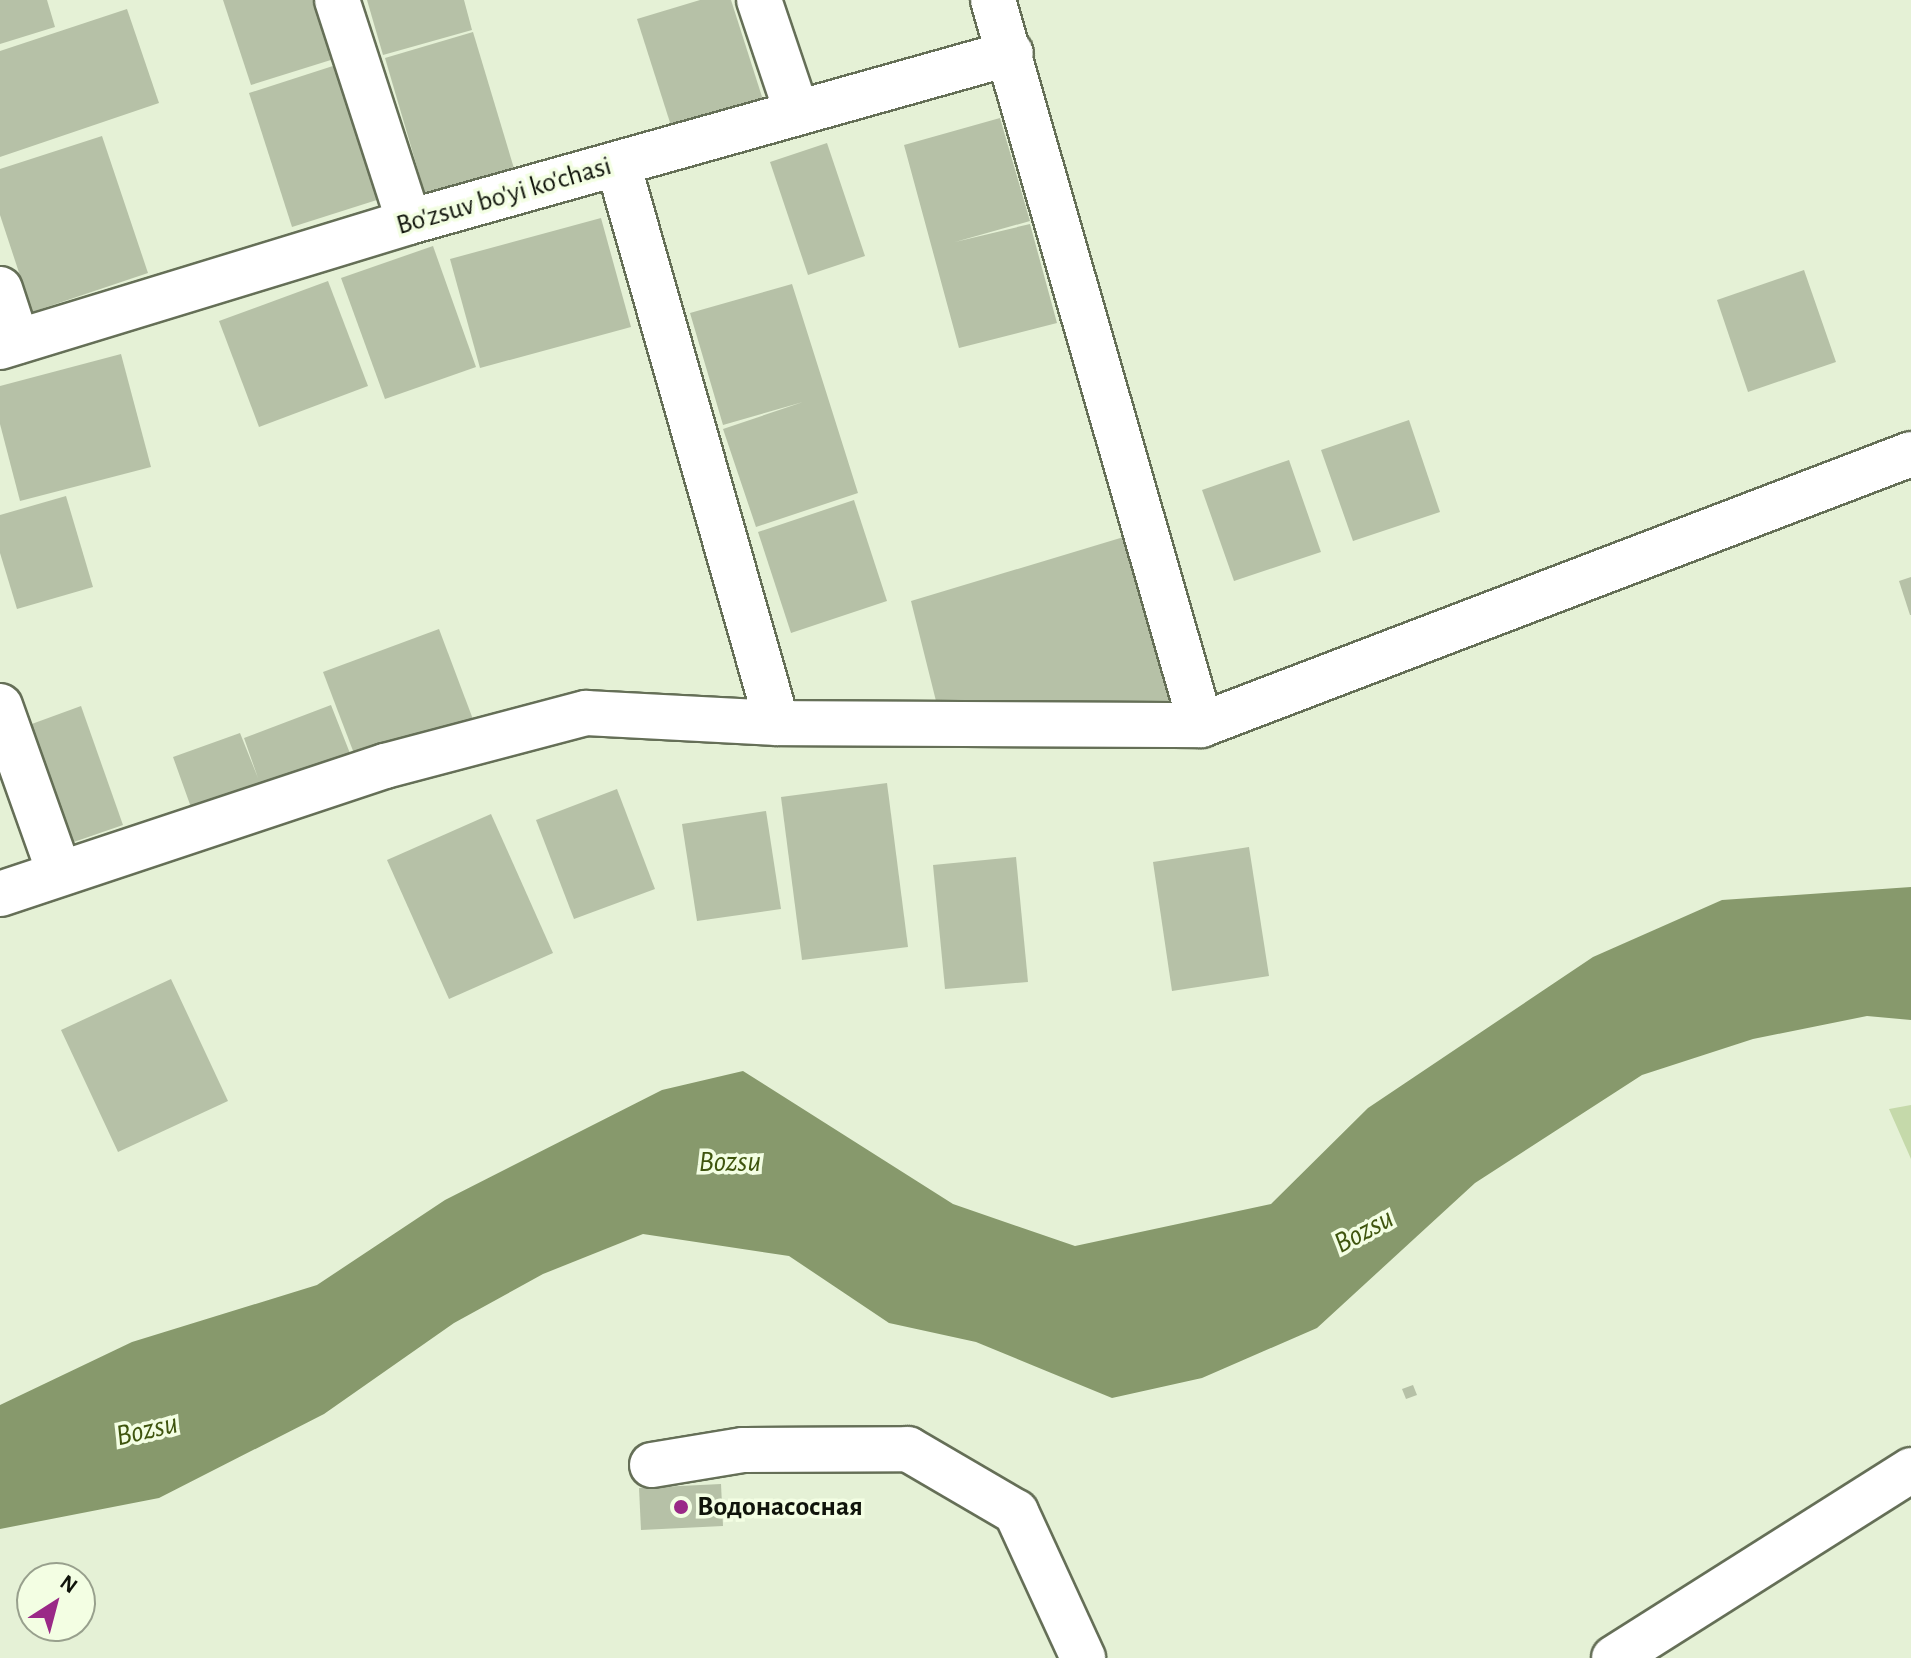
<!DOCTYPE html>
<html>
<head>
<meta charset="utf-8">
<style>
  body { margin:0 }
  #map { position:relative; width:1911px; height:1658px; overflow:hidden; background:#e5f1d6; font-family:"Alegreya Sans",sans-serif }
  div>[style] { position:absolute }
  .green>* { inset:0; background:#c5d9aa }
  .water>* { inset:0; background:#87996c }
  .building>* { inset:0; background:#b6c1a7 }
  .roads { filter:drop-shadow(2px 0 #656f57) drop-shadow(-2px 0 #656f57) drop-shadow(0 2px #656f57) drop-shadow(0 -2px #656f57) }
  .minor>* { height:44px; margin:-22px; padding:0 22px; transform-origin:22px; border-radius:22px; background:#fff }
  .dots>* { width:22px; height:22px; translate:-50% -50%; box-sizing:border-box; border:4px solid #f3fee3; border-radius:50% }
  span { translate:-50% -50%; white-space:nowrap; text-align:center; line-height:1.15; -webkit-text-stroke:7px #f3fee3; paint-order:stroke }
  .street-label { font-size:28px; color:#10140b }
  .poi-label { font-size:28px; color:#10140b; font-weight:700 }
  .left { translate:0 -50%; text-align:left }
  .water-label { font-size:30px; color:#3f550e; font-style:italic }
  .north { position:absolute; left:16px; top:1562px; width:80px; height:80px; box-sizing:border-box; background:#f3fee3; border:2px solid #98a08d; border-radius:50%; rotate:36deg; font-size:22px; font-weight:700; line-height:32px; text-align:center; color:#10140b }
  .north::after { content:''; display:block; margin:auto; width:28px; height:36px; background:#9a2987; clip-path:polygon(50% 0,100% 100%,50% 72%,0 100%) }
</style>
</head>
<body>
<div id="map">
  <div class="green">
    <div style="clip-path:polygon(1911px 1105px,1911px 1159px,1889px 1109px)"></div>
  </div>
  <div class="water">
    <div style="clip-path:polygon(1911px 887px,1911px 1020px,1867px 1016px,1753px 1039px,1642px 1075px,1475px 1183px,1317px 1328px,1202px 1378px,1112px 1398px,976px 1342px,889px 1323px,789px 1256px,643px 1234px,543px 1274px,454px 1323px,324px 1414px,159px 1498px,0 1529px,0 1405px,132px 1342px,317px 1285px,445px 1200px,662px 1090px,743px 1071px,953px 1204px,1075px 1246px,1271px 1204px,1368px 1108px,1593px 957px,1722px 900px)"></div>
  </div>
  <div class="building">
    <div style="clip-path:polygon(0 0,47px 0,55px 27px,0 44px)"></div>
    <div style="clip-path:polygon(223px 0,315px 0,334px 59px,251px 85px)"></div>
    <div style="clip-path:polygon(367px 0,464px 0,472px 30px,383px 55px)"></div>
    <div style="clip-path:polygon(700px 0,731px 0,764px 103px,673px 132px,637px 19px)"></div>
    <div style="clip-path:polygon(127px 9px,159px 103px,0 157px,0 51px)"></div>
    <div style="clip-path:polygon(473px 32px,516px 175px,427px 201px,385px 58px)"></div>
    <div style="clip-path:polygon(336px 65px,380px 199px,292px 227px,249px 93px)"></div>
    <div style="clip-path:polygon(1000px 118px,1030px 221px,955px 242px,1030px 224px,1057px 323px,959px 348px,904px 145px)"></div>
    <div style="clip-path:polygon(102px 136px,148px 273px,32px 312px,0 215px,0 169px)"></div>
    <div style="clip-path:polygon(827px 143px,865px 256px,808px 275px,770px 162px)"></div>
    <div style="clip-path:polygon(601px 218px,631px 327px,480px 368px,450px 259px)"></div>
    <div style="clip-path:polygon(433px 246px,476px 367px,385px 399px,341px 278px)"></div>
    <div style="clip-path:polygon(1804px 270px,1836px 362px,1748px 392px,1717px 300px)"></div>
    <div style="clip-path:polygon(328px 281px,368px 386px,259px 427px,219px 321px)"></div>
    <div style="clip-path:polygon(792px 284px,858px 493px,756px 527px,723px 429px,803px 402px,723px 425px,690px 313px)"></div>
    <div style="clip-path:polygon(121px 354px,151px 467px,20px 501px,0 424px,0 386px)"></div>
    <div style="clip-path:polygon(1409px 420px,1440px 512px,1353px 541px,1321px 450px)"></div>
    <div style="clip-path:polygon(1289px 460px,1321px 552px,1234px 581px,1202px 490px)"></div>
    <div style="clip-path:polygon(66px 496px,93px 587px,17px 609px,0 553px,0 515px)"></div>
    <div style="clip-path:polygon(854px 500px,887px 601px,791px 633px,758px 532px)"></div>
    <div style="clip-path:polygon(1127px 536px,1181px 712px,939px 713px,911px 601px)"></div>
    <div style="clip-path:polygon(1911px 577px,1911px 615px,1910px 615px,1899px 581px)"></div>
    <div style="clip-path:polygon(439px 629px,474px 722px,358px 764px,323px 672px)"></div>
    <div style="clip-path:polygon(331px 705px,355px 766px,197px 824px,173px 757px,240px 733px,258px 778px,244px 738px)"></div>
    <div style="clip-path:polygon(81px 706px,123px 825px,71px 843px,29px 725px)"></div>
    <div style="clip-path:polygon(887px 783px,908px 947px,802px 960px,781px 797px)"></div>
    <div style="clip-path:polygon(617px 789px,655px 889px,574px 919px,536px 820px)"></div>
    <div style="clip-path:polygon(766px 811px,781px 909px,697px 921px,682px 824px)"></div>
    <div style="clip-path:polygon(491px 814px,553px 953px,449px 999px,387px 860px)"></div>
    <div style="clip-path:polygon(1249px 847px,1269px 976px,1172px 991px,1153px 862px)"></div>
    <div style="clip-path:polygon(1016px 857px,1028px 982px,945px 989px,933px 865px)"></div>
    <div style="clip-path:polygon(171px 979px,228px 1101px,118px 1152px,61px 1030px)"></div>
    <div style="clip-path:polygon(1413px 1385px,1417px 1395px,1406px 1399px,1402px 1389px)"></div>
    <div style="clip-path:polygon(721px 1484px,723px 1526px,641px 1530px,639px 1488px)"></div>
  </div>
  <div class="roads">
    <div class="minor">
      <div style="left:337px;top:0;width:233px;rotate:72deg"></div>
      <div style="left:759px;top:0;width:119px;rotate:71.4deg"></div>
      <div style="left:993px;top:0;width:754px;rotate:73.99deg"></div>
      <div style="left:618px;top:164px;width:581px;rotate:74.12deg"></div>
      <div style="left:0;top:289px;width:55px;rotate:71.9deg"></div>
      <div style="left:0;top:347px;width:428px;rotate:-17deg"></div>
      <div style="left:409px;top:222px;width:625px;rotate:-15.68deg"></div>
      <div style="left:0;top:706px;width:176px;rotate:70.4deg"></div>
      <div style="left:0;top:894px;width:406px;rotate:-18.4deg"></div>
      <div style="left:385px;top:766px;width:208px;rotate:-14.8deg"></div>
      <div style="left:586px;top:713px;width:191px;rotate:3deg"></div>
      <div style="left:777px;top:723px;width:424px;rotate:0.3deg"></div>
      <div style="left:1201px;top:725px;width:760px;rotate:-20.89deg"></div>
      <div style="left:652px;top:1465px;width:92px;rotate:-9.4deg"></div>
      <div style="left:743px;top:1450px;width:165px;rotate:-0.3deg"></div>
      <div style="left:908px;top:1449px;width:125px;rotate:30.3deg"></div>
      <div style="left:1016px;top:1512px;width:161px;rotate:65.3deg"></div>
      <div style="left:1614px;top:1658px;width:352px;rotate:-32.3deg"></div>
    </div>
  </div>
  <div class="dots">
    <div style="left:681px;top:1507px;background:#9a2987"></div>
  </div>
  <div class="street-label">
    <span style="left:504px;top:196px;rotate:-16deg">Bo'zsuv bo'yi ko'chasi</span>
  </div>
  <div class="poi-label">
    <span class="left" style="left:697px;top:1507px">Водонасосная</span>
  </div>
  <div class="water-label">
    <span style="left:730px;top:1162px">Bozsu</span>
    <span style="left:1364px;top:1231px;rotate:-28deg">Bozsu</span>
    <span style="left:147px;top:1430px;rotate:-13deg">Bozsu</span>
  </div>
  <div class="north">N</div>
</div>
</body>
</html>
